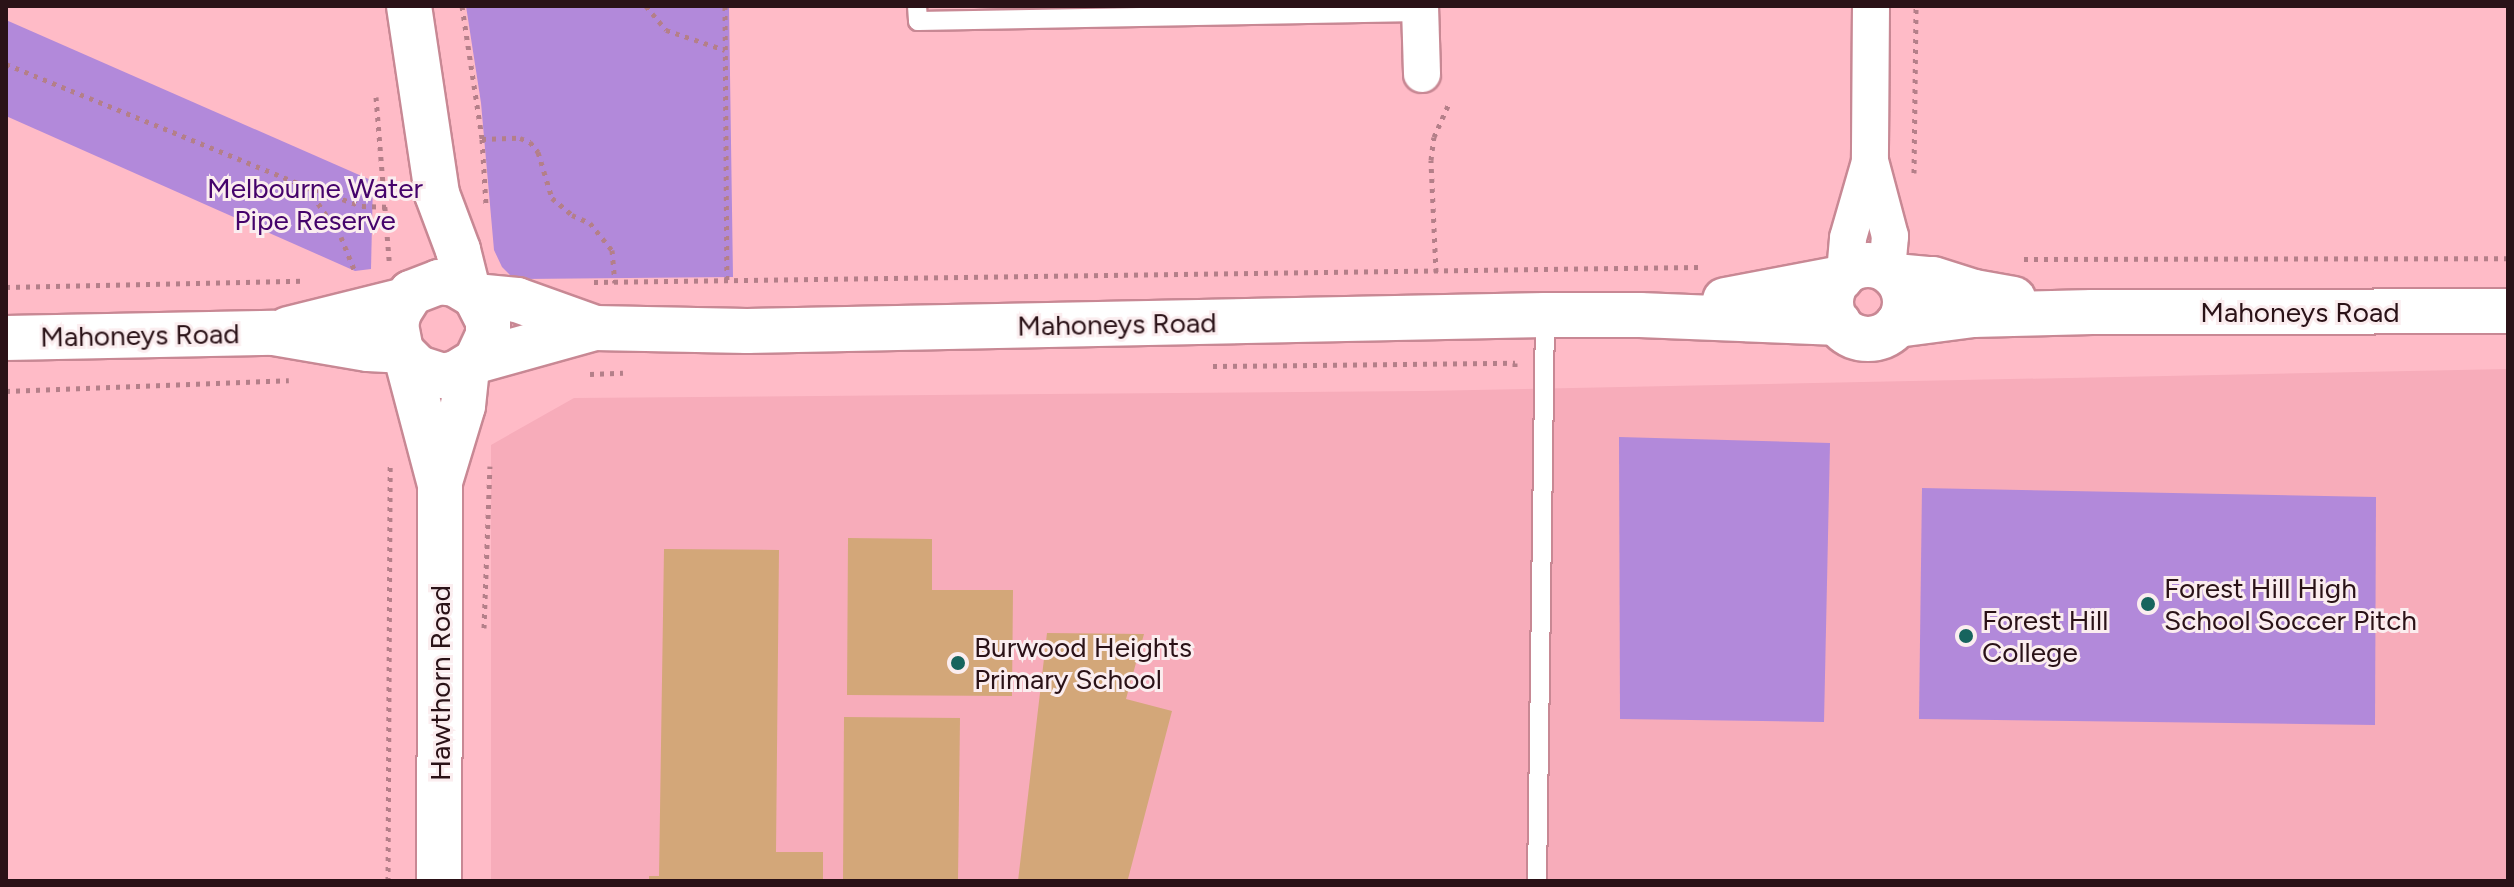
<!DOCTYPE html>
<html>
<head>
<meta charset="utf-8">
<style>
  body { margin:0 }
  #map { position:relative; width:2514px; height:887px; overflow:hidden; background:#ffbbc7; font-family:Figtree,sans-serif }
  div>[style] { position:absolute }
  .built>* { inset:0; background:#f7acba }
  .green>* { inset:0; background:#b289da }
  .building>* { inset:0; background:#d3a779 }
  .path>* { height:5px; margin-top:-2.5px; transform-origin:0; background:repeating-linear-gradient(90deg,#b47f89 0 4px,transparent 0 10px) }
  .roads { filter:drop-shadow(2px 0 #c88894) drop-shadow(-2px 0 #c88894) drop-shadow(0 2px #c88894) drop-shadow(0 -2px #c88894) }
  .service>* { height:18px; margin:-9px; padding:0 9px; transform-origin:9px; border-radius:9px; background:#fff }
  .minor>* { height:36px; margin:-18px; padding:0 18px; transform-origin:18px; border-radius:18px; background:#fff }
  .secondary>* { height:44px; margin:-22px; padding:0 22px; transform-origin:22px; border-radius:22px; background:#fff }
  .secondary>.ring { margin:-22px; padding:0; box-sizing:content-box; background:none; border:44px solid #fff; border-radius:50% }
  .dots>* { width:22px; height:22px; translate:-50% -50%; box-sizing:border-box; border:4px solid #fbedef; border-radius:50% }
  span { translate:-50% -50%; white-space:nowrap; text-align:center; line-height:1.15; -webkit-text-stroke:6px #fbedef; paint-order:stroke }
  .park-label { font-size:28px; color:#45036b }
  .street-label { font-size:28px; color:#2a1217 }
  .poi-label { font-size:28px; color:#2a1217 }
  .left { translate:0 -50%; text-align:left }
  .frame { position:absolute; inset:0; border:8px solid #2a1217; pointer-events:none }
</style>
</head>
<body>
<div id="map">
  <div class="built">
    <div style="clip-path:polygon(2508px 369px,2508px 881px,491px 881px,491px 445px,574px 398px,1423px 391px)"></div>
  </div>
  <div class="green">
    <div style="clip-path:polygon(466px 6px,729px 6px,733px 277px,523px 279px,511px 276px,502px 267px,494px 250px,481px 103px)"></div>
    <div style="clip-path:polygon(6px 20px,373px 181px,371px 269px,355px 271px,6px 116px)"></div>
    <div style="clip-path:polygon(1619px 437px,1830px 443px,1824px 722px,1620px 719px)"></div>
    <div style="clip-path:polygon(1922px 488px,2376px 497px,2375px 725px,1919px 719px)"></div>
  </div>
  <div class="building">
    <div style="clip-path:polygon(848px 538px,932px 539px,932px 590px,1013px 590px,1012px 696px,847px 695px)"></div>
    <div style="clip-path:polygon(664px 549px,779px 550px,776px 852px,823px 852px,823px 881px,649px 881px,649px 876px,659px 876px)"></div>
    <div style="clip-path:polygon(1047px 633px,1144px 634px,1126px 699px,1172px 711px,1128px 879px,1018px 881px)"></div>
    <div style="clip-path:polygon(844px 717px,960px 718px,958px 881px,843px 881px)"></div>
  </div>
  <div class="path">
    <div style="left:462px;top:6px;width:134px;rotate:81.4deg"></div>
    <div style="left:482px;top:139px;width:65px;rotate:86.5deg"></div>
    <div style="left:646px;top:6px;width:31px;rotate:50deg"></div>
    <div style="left:666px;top:30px;width:62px;rotate:18.7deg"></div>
    <div style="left:725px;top:6px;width:275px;rotate:89.6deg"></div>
    <div style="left:6px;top:64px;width:323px;rotate:22.2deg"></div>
    <div style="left:305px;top:186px;width:60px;rotate:19.3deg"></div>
    <div style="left:362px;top:206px;width:24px;rotate:2deg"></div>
    <div style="left:376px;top:97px;width:164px;rotate:85.4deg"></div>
    <div style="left:482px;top:139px;width:38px;rotate:-2deg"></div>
    <div style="left:520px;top:138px;width:11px;rotate:22deg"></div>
    <div style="left:530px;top:142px;width:13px;rotate:51deg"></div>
    <div style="left:538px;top:152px;width:48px;rotate:73.1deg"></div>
    <div style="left:552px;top:198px;width:26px;rotate:40deg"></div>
    <div style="left:572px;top:215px;width:20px;rotate:24deg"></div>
    <div style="left:590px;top:223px;width:35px;rotate:51deg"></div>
    <div style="left:612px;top:250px;width:33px;rotate:85deg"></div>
    <div style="left:1914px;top:173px;width:167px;rotate:-89.3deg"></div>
    <div style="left:307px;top:187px;width:60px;rotate:55.8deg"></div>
    <div style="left:341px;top:237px;width:37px;rotate:68deg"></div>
    <div style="left:2024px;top:259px;width:484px;rotate:-0.1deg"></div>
    <div style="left:1436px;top:272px;width:112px;rotate:-92.6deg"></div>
    <div style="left:1431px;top:160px;width:23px;rotate:-83deg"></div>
    <div style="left:1434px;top:137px;width:39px;rotate:-66deg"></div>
    <div style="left:594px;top:282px;width:1106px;rotate:-0.78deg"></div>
    <div style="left:6px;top:287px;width:296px;rotate:-1.2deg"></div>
    <div style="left:1213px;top:366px;width:302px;rotate:-0.6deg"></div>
    <div style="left:1515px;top:363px;width:4px;rotate:90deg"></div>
    <div style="left:590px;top:374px;width:33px;rotate:-2deg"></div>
    <div style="left:6px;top:391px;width:283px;rotate:-2.2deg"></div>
    <div style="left:484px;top:628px;width:162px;rotate:-87.9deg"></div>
    <div style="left:388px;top:881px;width:417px;rotate:-89.7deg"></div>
  </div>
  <div class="roads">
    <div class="service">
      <div style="left:917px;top:6px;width:15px;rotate:86deg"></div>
      <div style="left:918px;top:21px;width:503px;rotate:-1.03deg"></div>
      <div style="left:1537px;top:881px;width:566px;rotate:-89.19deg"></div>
    </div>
    <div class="minor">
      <div style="left:1420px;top:6px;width:68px;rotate:88.3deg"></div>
      <div style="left:1871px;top:6px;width:155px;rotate:90.4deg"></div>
      <div style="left:1870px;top:161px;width:78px;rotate:75.1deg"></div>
      <div style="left:1890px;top:236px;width:34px;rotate:95deg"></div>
      <div style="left:1845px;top:273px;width:35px;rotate:-85deg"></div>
      <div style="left:1848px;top:238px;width:79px;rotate:-73.9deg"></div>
    </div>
    <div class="secondary">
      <div style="left:409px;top:6px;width:190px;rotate:81.5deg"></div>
      <div style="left:437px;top:194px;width:60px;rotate:69.4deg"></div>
      <div style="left:458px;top:250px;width:41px;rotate:76deg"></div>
      <div class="ring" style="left:1831px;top:265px;width:30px;height:30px"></div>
      <div style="left:1895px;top:276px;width:38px;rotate:5deg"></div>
      <div style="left:1933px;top:279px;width:43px;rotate:17.6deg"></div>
      <div style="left:1974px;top:292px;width:40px;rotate:10deg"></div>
      <div style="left:475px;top:296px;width:42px;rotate:5.4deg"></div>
      <div style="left:517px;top:300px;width:83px;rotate:19.7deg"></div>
      <div style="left:1725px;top:300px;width:118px;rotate:-10.7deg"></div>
      <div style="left:1897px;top:325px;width:77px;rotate:-7.5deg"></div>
      <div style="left:1973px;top:315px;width:119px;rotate:-1.4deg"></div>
      <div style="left:2092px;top:312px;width:416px;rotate:-0.1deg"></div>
      <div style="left:288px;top:329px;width:121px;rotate:-13.9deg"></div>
      <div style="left:6px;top:338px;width:268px;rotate:-1.1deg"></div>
      <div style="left:274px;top:333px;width:95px;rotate:9.7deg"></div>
      <div style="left:368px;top:349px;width:33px;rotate:3deg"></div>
      <div style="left:407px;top:360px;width:129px;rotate:75.2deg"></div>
      <div style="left:440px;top:485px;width:396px;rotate:90.1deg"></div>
      <div style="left:476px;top:361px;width:29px;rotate:-65deg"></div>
      <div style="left:488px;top:335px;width:14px;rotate:-90deg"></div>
      <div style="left:488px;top:321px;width:28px;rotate:-117deg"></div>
      <div style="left:475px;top:296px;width:23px;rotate:-149deg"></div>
      <div style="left:455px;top:284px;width:16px;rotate:-173deg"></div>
      <div style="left:439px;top:282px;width:30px;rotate:159deg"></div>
      <div style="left:411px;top:293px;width:22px;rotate:122deg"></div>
      <div style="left:399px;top:312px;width:13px;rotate:103deg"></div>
      <div style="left:396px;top:325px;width:26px;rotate:79deg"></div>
      <div style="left:401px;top:351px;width:24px;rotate:45deg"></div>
      <div style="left:418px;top:368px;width:26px;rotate:18deg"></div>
      <div style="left:443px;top:376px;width:13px;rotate:-13deg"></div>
      <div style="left:456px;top:373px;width:23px;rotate:-31deg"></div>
      <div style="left:476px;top:361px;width:123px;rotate:-15.5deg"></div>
      <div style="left:595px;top:328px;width:152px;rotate:1.1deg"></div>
      <div style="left:747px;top:331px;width:798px;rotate:-1.15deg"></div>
      <div style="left:1545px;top:315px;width:95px"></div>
      <div style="left:1640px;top:315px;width:199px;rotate:2.3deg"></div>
      <div style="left:440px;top:482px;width:79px;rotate:-73.2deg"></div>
      <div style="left:463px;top:406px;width:38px;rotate:-84deg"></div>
    </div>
  </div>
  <div class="dots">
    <div style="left:2148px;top:604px;background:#17645e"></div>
    <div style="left:1966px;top:636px;background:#17645e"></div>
    <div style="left:958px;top:663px;background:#17645e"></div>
  </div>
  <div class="park-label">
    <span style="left:315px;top:204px">Melbourne Water<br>Pipe Reserve</span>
  </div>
  <div class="street-label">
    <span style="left:2300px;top:312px">Mahoneys Road</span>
    <span style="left:1117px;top:324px;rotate:-1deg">Mahoneys Road</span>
    <span style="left:140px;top:335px;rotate:-1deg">Mahoneys Road</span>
    <span style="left:440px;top:683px;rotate:-90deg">Hawthorn Road</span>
  </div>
  <div class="poi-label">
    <span class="left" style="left:2164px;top:604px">Forest Hill High<br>School Soccer Pitch</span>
    <span class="left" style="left:1982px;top:636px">Forest Hill<br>College</span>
    <span class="left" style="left:974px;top:663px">Burwood Heights<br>Primary School</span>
  </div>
  <div class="frame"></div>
</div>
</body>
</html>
